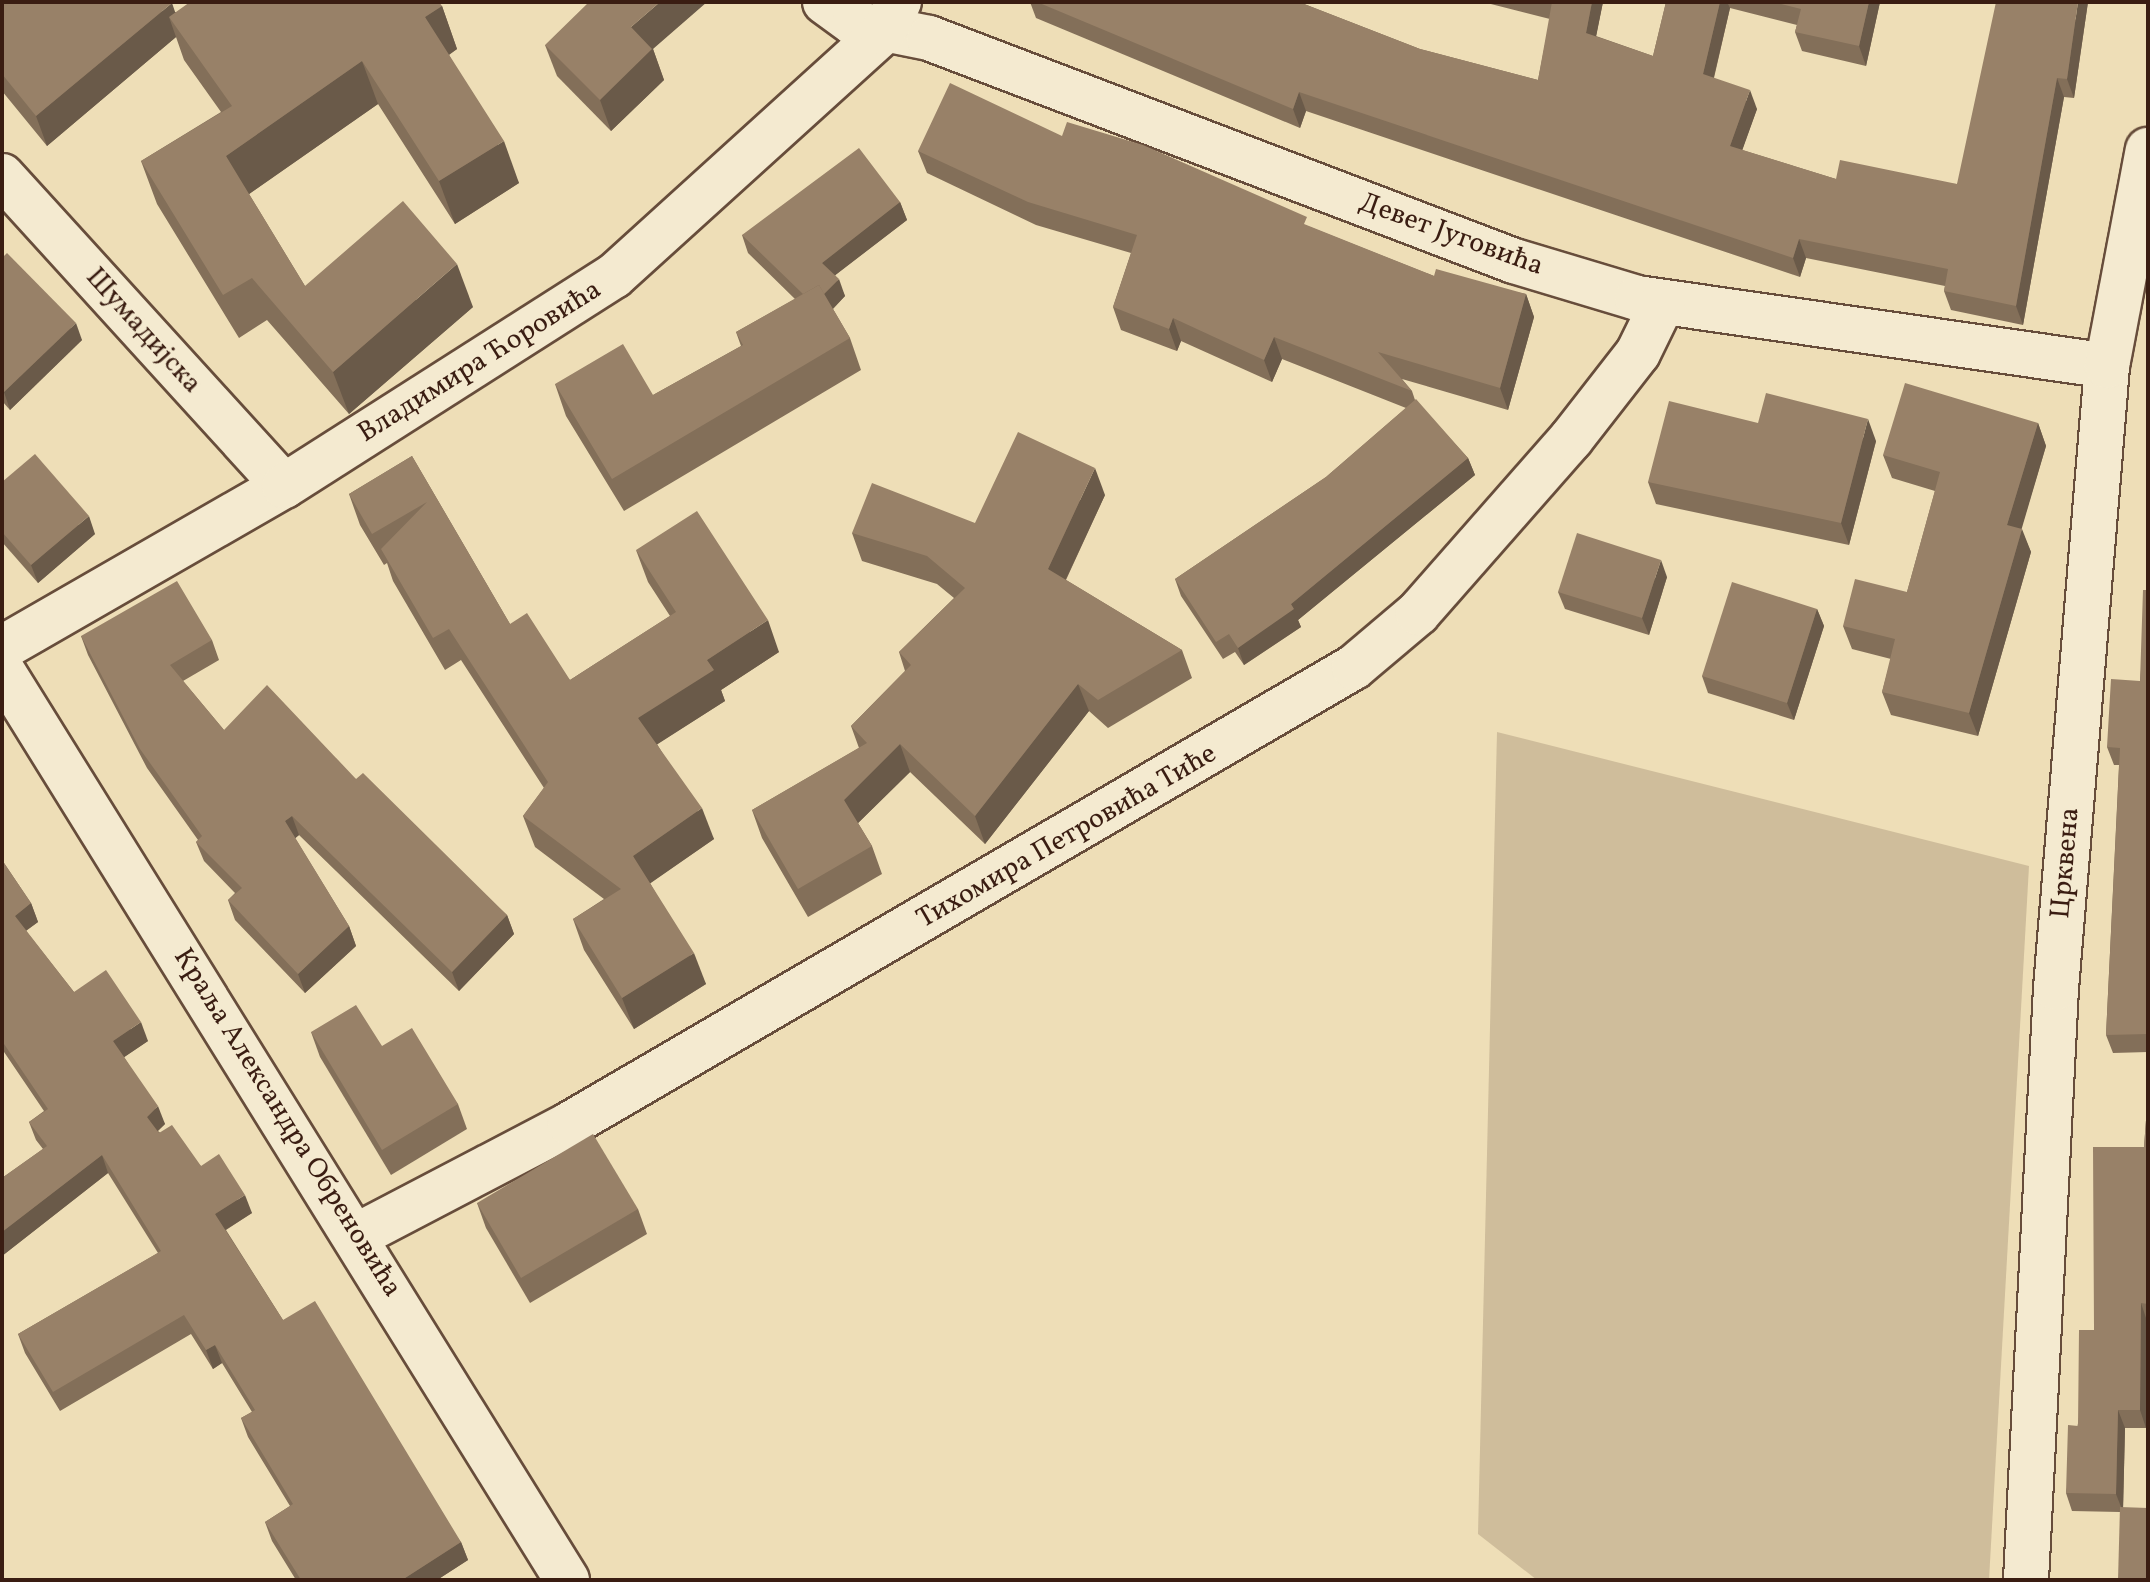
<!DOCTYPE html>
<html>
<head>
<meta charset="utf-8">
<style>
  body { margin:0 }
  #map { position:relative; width:2150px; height:1582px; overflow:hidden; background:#eedeb7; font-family:Vollkorn,serif }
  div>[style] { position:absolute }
  .green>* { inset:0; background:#cfbd9b }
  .roads { filter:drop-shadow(2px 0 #674d3b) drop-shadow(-2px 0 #674d3b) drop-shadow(0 2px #674d3b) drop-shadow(0 -2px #674d3b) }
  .minor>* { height:44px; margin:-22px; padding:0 22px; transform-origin:22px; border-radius:22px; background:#f4ead0 }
  .wall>* { inset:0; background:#836f59 }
  .shaded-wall>* { inset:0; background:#6a5a49 }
  .building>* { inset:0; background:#988168 }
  span { translate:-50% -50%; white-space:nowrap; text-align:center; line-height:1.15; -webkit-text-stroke:6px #f4ead0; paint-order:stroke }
  .street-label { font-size:28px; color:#3a1d12 }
  .frame { position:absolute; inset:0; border:4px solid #3a1d12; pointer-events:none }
</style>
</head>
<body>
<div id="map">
  <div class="green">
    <div style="clip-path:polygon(1497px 732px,2029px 866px,1989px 1580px,1537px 1580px,1478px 1534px)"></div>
  </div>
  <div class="roads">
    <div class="minor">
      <div style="left:825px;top:2px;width:36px;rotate:36deg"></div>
      <div style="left:854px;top:23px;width:76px;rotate:11.3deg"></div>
      <div style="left:929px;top:38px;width:626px;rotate:20.87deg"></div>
      <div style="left:1514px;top:261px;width:128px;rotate:16.7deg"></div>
      <div style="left:1637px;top:298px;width:475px;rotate:8.2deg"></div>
      <div style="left:2px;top:176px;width:419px;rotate:47.7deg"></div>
      <div style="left:2px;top:648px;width:325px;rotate:-29.9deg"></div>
      <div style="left:284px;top:486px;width:391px;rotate:-32.5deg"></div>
      <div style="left:614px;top:276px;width:363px;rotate:-42.2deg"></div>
      <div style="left:883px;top:32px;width:34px;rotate:-62deg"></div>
      <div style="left:2px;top:670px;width:1071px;rotate:58.16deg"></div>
      <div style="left:358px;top:1235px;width:239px;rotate:-27.6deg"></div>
      <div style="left:570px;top:1124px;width:907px;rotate:-30.24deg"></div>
      <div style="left:1354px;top:667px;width:84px;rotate:-40.2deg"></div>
      <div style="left:1418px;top:613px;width:232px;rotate:-48.7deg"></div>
      <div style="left:1571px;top:439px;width:109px;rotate:-52.1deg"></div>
      <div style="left:1638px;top:353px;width:55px;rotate:-63.9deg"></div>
      <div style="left:2026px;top:1580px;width:593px;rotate:-87.1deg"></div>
      <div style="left:2056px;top:988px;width:624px;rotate:-85.31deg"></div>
      <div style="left:2107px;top:366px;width:220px;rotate:-79.3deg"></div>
    </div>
  </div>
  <div class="wall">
    <div style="clip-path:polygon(2px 2px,175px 12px,442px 6px,457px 49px,449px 55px,519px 183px,455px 224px,378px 104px,249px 194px,305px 286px,473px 307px,349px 414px,267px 320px,239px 338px,157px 204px,141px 161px,221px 112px,184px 60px,176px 37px,47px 146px,2px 91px)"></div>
    <div style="clip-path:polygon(1030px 2px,1299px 2px,1420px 49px,1538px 80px,1550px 19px,1483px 2px,1603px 2px,1596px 36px,1653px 56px,1666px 2px,1880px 2px,1866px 66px,1802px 51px,1795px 32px,1797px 25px,1730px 8px,1714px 78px,1757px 109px,1742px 150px,1836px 179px,1957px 184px,2088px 2px,2074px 98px,2064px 97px,2023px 325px,1951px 310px,1944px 291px,1945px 286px,1806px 258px,1800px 277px,1306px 111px,1300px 128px,1036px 18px)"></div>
    <div style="clip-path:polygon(545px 45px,653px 49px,664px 80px,611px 131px,557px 76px)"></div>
    <div style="clip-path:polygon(1062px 136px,1310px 227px,1434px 276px,1526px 294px,1534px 317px,1508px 410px,1402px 379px,1412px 391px,1415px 400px,1468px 458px,1475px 475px,1298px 620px,1301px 627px,1244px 665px,1235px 652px,1223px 659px,1181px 596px,1175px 579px,1326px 477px,1406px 408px,1282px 359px,1272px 382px,1181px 341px,1177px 351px,1121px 330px,1113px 307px,1131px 253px,1036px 225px,927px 173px,918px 151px)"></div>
    <div style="clip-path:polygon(900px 202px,907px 220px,835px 275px,845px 296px,833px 309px,850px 338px,861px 370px,624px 511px,566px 416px,555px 384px,653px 395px,741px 346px,736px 332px,795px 299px,748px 253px,742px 235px)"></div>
    <div style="clip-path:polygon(2px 258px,82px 340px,10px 410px,2px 401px)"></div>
    <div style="clip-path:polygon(1758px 423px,1876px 441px,1849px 545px,1656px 504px,1648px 482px)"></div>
    <div style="clip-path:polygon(2038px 423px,2046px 446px,2021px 529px,2031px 552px,1978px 736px,1891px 715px,1882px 692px,1891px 659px,1852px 649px,1843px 626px,1907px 592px,1935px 491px,1892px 478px,1883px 455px)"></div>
    <div style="clip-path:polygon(412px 456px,510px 624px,570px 680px,670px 616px,648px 582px,636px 550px,779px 652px,721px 690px,725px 701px,657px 744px,714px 839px,650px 883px,706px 984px,634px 1029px,584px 950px,573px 919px,604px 899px,535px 847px,523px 816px,544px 788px,461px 660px,445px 670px,393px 581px,387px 563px,384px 565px,360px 525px,349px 494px)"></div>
    <div style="clip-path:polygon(2px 482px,95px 534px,38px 583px,2px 542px)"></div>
    <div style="clip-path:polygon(1105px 495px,1066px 580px,1182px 650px,1192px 678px,1108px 728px,1089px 711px,985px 844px,910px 772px,858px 823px,872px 846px,882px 874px,808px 917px,762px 838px,752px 810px,859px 748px,851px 726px,905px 671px,899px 652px,954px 598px,937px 584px,862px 561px,852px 533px,975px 523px)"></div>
    <div style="clip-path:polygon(1667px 577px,1649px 635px,1565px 609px,1558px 592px)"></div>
    <div style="clip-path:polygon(2148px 590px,2148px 1052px,2113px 1053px,2106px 1035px,2119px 765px,2114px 765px,2107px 747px,2140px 681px)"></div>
    <div style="clip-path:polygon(1817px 609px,1824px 626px,1794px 720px,1708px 693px,1702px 676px)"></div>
    <div style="clip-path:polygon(81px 636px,212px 640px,219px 660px,183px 681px,224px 730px,356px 779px,507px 915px,514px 934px,459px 991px,299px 835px,295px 838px,349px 926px,356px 946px,305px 993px,235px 920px,228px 900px,235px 893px,204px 861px,196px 842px,198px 840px,147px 768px,88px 655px)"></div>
    <div style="clip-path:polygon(2px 860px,31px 903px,38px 922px,26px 931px,74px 992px,148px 1041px,124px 1057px,165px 1124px,158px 1131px,201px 1166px,252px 1213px,226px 1230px,283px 1320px,461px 1542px,468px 1560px,437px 1580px,296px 1580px,272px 1541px,265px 1522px,290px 1506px,248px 1437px,241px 1418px,252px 1412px,222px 1363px,213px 1369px,191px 1334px,60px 1411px,25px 1353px,18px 1334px,158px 1253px,108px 1173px,2px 1256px,2px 1178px,43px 1149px,36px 1140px,29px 1122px,44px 1111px,2px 1049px)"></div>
    <div style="clip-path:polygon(311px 1032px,382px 1046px,458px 1104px,467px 1129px,391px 1175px,320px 1057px)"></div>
    <div style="clip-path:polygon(2148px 1093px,2148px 1321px,2146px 1428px,2125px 1428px,2123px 1507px,2120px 1512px,2072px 1511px,2066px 1493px,2094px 1330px,2144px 1147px)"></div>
    <div style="clip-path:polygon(477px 1203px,638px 1209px,647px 1234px,530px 1303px,486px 1228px)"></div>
  </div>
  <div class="shaded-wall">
    <div style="clip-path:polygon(660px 2px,707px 2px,653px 49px,664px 80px,611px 131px,600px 100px,631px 27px)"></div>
    <div style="clip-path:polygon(1592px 2px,1603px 2px,1593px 52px,1586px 33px)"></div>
    <div style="clip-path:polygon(1720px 2px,1727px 2px,1730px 8px,1710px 93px,1703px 74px)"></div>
    <div style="clip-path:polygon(1869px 2px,1880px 2px,1866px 66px,1859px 46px)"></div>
    <div style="clip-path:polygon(2078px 2px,2088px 2px,2074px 98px,2067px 79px)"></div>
    <div style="clip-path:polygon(172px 3px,182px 32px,169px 17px,176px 37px,47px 146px,36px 116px)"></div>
    <div style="clip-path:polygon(442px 6px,457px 49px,441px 60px,425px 17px)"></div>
    <div style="clip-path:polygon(362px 61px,378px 104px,242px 199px,226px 156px)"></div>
    <div style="clip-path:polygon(2057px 78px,2064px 97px,2023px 325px,2016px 306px)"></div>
    <div style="clip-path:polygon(1750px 90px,1757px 109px,1737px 165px,1730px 146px)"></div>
    <div style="clip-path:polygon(1299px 92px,1306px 111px,1300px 128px,1293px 109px)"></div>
    <div style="clip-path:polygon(504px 141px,519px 183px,455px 224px,439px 181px)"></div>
    <div style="clip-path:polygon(900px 202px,907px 220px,829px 280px,822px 263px)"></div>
    <div style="clip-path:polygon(1799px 239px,1806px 258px,1800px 277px,1793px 258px)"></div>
    <div style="clip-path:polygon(457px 264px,473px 307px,349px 414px,333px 372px)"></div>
    <div style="clip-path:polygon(839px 279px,845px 296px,820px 322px,813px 305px)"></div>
    <div style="clip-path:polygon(1526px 294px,1534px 317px,1508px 410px,1500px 388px)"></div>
    <div style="clip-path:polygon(1173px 318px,1181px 341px,1177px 351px,1169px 329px)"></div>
    <div style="clip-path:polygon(76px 323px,82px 340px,10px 410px,4px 392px)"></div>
    <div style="clip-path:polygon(1274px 337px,1282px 359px,1272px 382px,1264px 360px)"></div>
    <div style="clip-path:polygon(1868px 419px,1876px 441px,1849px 545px,1841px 523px)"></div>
    <div style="clip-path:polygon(2038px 423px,2046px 446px,2016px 548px,2007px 525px)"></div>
    <div style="clip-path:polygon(1468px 458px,1475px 475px,1298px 620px,1301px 627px,1244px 665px,1238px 648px)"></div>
    <div style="clip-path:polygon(1095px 468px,1105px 495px,1058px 596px,1048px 569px)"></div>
    <div style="clip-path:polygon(89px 516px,95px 534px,38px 583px,31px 565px)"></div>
    <div style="clip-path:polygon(2022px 529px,2031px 552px,1978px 736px,1969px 713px)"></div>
    <div style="clip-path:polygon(1661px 560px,1667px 577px,1649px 635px,1642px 618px)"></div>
    <div style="clip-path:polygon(1817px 609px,1824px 626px,1794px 720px,1787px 703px)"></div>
    <div style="clip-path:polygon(768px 620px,779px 652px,721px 690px,725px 701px,650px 749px,638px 718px,707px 660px)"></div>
    <div style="clip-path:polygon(1078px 684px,1089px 711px,985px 844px,975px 816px)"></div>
    <div style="clip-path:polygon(900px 744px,910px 772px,854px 827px,844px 800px)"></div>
    <div style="clip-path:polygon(702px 808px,714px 839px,645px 887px,633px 856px)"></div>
    <div style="clip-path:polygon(292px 816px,299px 835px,292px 841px,285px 821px)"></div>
    <div style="clip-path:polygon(31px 903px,38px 922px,21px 934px,15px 916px)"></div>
    <div style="clip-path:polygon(507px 915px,514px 934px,459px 991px,452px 972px)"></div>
    <div style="clip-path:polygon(349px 926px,356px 946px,305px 993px,298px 974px)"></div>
    <div style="clip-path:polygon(694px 953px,706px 984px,634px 1029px,622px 998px)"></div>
    <div style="clip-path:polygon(141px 1022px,148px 1041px,120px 1060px,113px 1041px)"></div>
    <div style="clip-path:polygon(158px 1106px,165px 1124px,153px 1135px,147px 1117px)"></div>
    <div style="clip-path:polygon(102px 1155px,108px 1173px,2px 1256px,2px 1232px)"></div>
    <div style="clip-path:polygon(245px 1195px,252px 1213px,222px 1232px,215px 1214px)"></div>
    <div style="clip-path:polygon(2141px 1303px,2147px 1321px,2146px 1428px,2140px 1410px)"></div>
    <div style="clip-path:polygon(215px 1345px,222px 1363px,213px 1369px,206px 1350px)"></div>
    <div style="clip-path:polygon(2118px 1410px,2125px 1428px,2123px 1512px,2116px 1494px)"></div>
    <div style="clip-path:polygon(461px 1542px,468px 1560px,437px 1580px,402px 1580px)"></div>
  </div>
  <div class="building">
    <div style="clip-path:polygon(2px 2px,171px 2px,172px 3px,36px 116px,2px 74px)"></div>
    <div style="clip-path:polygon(190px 2px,439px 2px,442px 6px,425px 17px,504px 141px,439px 181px,362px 61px,226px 156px,305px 286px,403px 201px,457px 264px,333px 372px,252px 278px,223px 295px,141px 161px,232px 106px,169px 17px)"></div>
    <div style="clip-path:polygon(589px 2px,660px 2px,631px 27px,652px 49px,600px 100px,545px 45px)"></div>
    <div style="clip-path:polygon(1037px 2px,1299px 2px,1420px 49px,1538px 80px,1552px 2px,1592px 2px,1586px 33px,1653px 56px,1666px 2px,1720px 2px,1703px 74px,1750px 90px,1730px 146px,1836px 179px,1840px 160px,1957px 184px,1996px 2px,2078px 2px,2067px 79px,2057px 78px,2016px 306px,1944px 291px,1948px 269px,1799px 239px,1793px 258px,1299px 92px,1293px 109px)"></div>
    <div style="clip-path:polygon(1773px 2px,1869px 2px,1859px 46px,1795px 32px,1801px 9px)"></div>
    <div style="clip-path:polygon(950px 83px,1062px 136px,1067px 122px,1143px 145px,1307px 217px,1304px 224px,1434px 276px,1436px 269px,1526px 294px,1500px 388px,1378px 352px,1412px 391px,1274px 337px,1264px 360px,1173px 318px,1169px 329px,1113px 307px,1137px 235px,1028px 202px,918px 151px)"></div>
    <div style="clip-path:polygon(859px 148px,900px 202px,822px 263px,839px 279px,824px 294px,819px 285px,803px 294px,742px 235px)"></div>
    <div style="clip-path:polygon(7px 253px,76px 323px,4px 392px,2px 391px,2px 258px)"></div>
    <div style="clip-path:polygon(819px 285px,850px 338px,612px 479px,555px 384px,623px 344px,653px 395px,743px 345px,736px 332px)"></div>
    <div style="clip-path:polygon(1905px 383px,2038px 423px,2007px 525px,2022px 529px,1969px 713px,1882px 692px,1895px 639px,1843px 626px,1855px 579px,1907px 592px,1940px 472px,1883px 455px)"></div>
    <div style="clip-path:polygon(1766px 393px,1868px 419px,1841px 523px,1648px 482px,1669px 401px,1758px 423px)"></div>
    <div style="clip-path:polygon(1416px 399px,1468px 458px,1291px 604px,1294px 609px,1238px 648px,1229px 634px,1216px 642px,1175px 579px,1326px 477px)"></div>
    <div style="clip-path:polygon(1018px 432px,1095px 468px,1048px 569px,1182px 650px,1098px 700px,1078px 684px,975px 816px,900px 744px,844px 800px,872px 846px,798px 889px,752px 810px,867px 743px,851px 726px,911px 665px,899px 652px,965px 588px,927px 556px,852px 533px,872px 483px,975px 523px)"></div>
    <div style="clip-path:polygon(35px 454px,89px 516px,31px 565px,2px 532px,2px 482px)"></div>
    <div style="clip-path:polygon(412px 456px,510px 624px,527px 613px,570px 680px,676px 612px,636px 550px,697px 511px,768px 620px,707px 660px,714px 670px,638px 718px,702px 808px,633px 856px,694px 953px,622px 998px,573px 919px,621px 889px,523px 816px,548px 782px,449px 629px,433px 638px,381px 549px,427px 502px,372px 534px,349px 494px)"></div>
    <div style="clip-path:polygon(1577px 533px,1661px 560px,1642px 618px,1558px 592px)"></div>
    <div style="clip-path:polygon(177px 581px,212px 640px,170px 665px,224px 730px,267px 685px,356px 779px,363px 773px,507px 915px,452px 972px,292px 816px,285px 821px,349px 926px,298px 974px,228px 900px,242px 888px,196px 842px,202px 836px,140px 749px,81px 636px)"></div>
    <div style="clip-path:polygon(1732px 582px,1817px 609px,1787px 703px,1702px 676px)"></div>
    <div style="clip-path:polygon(2143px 590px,2148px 590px,2148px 1034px,2106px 1035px,2120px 748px,2107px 747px,2111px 679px,2140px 681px)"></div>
    <div style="clip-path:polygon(2px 860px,31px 903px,15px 916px,74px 992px,106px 970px,141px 1022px,113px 1041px,158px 1106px,147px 1117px,159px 1133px,172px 1125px,201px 1166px,219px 1154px,245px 1195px,215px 1214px,283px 1320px,315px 1301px,461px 1542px,402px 1580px,301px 1580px,265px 1522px,293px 1504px,241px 1418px,255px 1410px,215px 1345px,206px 1350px,184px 1315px,53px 1392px,18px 1334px,161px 1251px,102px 1155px,2px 1232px,2px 1178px,47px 1146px,29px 1122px,48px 1109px,2px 1041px)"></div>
    <div style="clip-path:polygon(356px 1005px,382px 1046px,412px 1028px,458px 1104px,382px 1150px,311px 1032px)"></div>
    <div style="clip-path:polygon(2148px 1093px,2148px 1304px,2141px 1303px,2140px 1410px,2118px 1410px,2116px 1494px,2066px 1493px,2068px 1425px,2078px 1426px,2079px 1330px,2094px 1330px,2093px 1147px,2144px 1147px)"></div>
    <div style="clip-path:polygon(593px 1134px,638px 1209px,521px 1278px,477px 1203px)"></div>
    <div style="clip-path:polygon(2120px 1507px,2148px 1508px,2148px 1580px,2118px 1580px)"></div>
  </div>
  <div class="street-label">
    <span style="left:1451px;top:235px;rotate:20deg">Девет Југовића</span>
    <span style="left:143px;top:331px;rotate:48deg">Шумадијска</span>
    <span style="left:480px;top:362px;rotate:-32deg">Владимира Ћоровића</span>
    <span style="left:1067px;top:837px;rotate:-30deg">Тихомира Петровића Тиће</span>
    <span style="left:2066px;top:863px;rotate:-85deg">Црквена</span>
    <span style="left:287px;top:1123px;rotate:58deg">Краља Александра Обреновића</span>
  </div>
  <div class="frame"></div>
</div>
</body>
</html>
